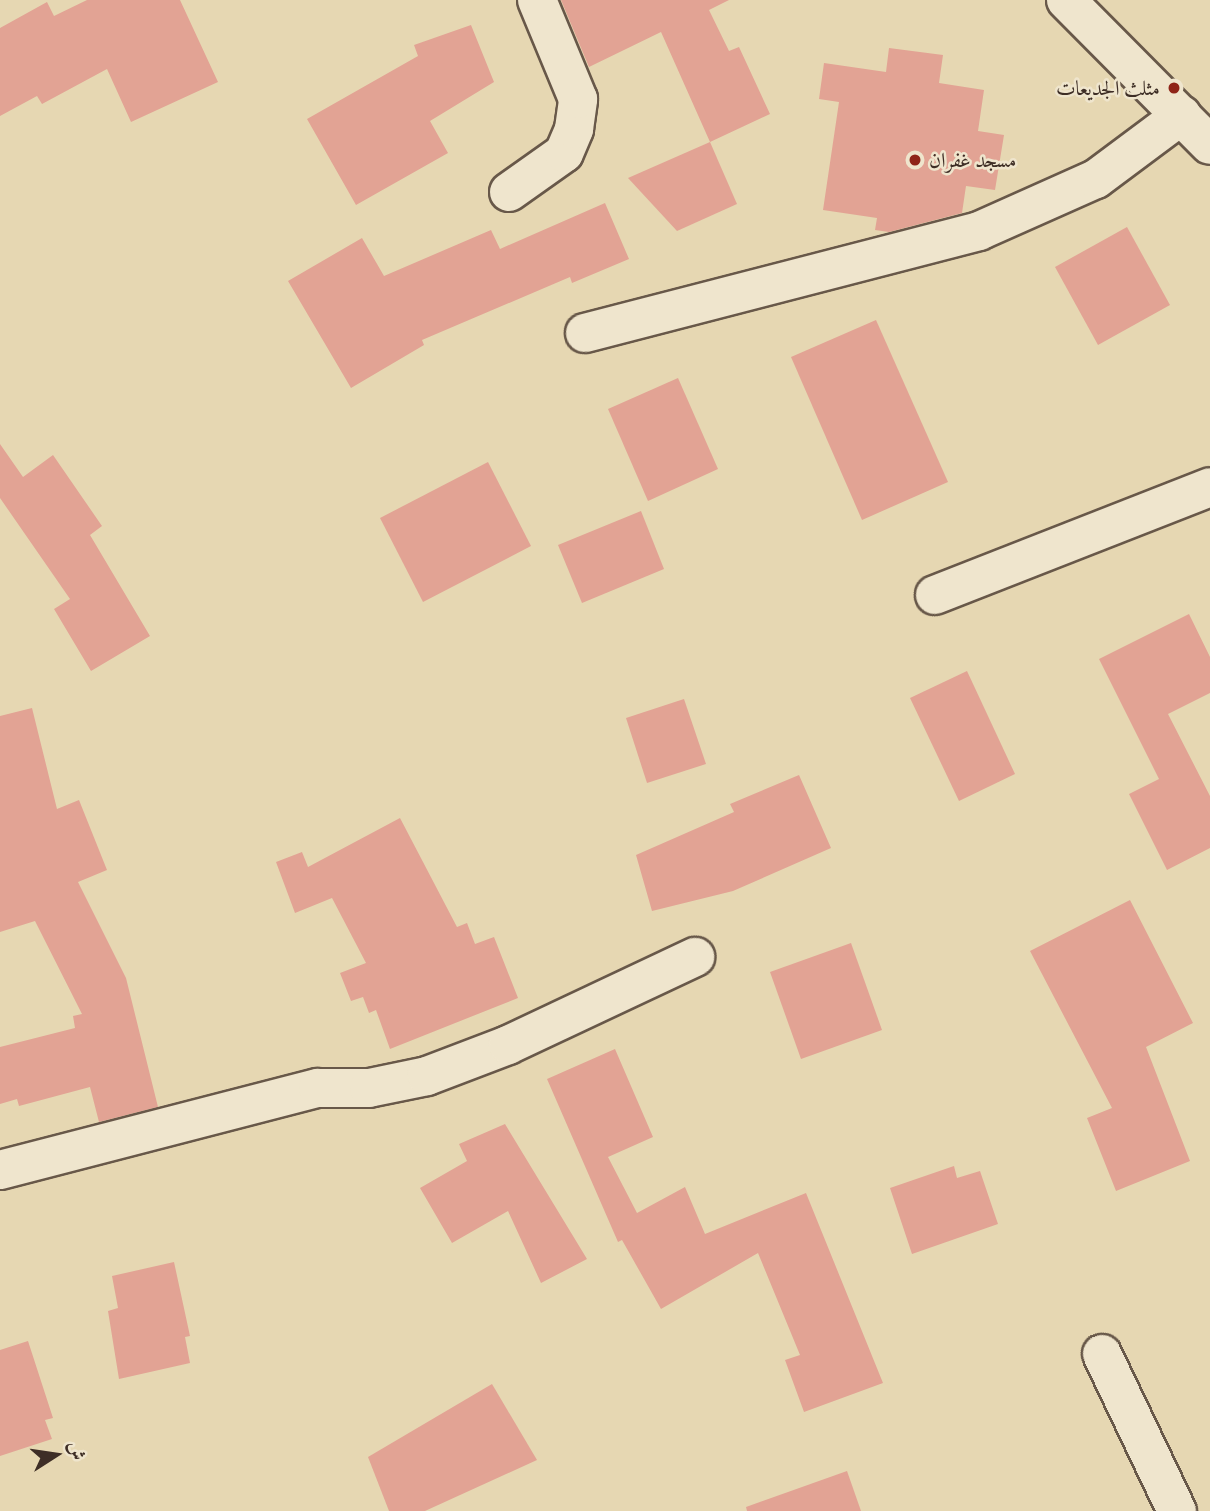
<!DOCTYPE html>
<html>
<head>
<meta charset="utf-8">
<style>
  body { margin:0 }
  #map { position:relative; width:1210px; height:1511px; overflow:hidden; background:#e6d7b2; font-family:"IM FELL French Canon",Amiri,serif }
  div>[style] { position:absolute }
  .building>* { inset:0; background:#e2a394 }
  .roads { filter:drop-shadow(2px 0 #685849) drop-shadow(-2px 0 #685849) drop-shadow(0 2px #685849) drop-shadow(0 -2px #685849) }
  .street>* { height:38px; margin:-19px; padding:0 19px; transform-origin:19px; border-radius:19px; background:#efe5cd }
  .secondary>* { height:38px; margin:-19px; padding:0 19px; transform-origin:19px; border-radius:19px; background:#efe5cd }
  .dots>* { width:19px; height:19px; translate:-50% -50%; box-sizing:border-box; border:4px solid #efe5cd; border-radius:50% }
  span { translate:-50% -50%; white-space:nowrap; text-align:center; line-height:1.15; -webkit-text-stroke:5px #efe5cd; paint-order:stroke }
  .poi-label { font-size:21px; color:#3e2e26 }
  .right { translate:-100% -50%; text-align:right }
  .left { translate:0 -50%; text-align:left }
  .north { position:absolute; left:21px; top:1420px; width:70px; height:70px; -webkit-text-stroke:5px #efe5cd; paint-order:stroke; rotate:78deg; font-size:19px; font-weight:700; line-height:28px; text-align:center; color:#3e2e26 }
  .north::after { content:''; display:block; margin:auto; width:24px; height:32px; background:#3e2e26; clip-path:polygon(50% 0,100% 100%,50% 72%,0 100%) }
</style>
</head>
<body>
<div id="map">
  <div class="building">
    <div style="clip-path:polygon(87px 0,180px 0,218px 82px,131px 122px,107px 69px,42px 104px,37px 96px,0 116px,0 28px,47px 2px,54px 16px)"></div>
    <div style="clip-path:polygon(561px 0,729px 0,709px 10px,729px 51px,739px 47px,770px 114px,710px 142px,661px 32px,589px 67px)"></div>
    <div style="clip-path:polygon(471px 25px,494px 82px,430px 121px,448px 153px,356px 205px,307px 119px,418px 56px,414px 45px)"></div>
    <div style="clip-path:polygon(889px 48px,943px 55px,939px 83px,984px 90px,978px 131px,1004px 135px,995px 190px,966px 186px,962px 213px,889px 232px,875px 230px,877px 218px,823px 210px,839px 102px,819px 99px,824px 63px,886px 72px)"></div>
    <div style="clip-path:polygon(710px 142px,737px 204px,677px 231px,628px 178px)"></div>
    <div style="clip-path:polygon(605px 203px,629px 259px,572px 283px,570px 277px,422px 340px,424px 345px,351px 388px,288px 281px,362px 238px,384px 276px,491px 230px,500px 249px)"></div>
    <div style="clip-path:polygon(1127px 227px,1170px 305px,1098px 345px,1055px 267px)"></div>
    <div style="clip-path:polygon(876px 320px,948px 482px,862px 520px,791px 357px)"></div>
    <div style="clip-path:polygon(678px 378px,718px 469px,648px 501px,608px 409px)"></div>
    <div style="clip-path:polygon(0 444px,23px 477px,53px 455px,102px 526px,90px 535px,150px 636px,91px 671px,54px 609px,70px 599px,0 498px)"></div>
    <div style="clip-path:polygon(488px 462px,531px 546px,423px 602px,380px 518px)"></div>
    <div style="clip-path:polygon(641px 511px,664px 569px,582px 603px,558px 545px)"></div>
    <div style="clip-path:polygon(1189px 614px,1210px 657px,1210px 693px,1168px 714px,1210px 796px,1210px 848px,1167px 870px,1129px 794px,1159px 779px,1099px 659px)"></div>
    <div style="clip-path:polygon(967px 671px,1015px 774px,959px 801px,910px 698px)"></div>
    <div style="clip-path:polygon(684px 699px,706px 764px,647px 783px,626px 718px)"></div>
    <div style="clip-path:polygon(32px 708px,57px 809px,79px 800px,107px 870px,78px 882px,126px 978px,158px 1107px,99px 1122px,90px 1087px,19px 1106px,17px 1099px,0 1104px,0 1047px,75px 1028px,73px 1016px,82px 1014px,35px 921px,0 932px,0 716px)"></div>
    <div style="clip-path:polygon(799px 775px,831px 848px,733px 891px,652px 911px,636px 855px,734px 812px,730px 804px)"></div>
    <div style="clip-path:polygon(400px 818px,457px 927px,467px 923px,475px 944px,494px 937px,518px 998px,390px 1049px,376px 1010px,369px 1013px,363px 997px,351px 1001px,340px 973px,366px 963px,332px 898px,295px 913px,276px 862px,302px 852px,308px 867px)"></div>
    <div style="clip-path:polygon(1130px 900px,1193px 1023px,1146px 1047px,1190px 1161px,1116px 1191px,1087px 1118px,1112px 1108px,1030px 951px)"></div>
    <div style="clip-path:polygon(851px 943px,882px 1030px,801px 1059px,770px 972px)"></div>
    <div style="clip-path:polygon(615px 1049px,653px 1137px,608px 1157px,637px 1213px,685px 1187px,705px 1234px,806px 1193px,883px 1383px,804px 1412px,785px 1360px,800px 1355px,758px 1253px,661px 1309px,622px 1240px,618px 1242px,547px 1079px)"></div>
    <div style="clip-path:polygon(505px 1124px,587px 1259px,541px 1283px,508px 1211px,452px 1243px,420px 1188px,467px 1161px,459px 1144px)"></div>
    <div style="clip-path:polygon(954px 1166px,957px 1178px,980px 1171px,998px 1224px,912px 1254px,890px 1188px)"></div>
    <div style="clip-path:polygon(174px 1262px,190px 1336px,185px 1337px,190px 1363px,119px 1379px,108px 1311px,118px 1308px,112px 1276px)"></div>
    <div style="clip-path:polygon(28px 1341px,53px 1418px,45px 1420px,52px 1439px,0 1456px,0 1350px)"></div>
    <div style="clip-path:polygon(492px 1384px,537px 1460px,425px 1511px,389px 1511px,368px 1457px)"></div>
    <div style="clip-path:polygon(847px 1471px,861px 1511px,747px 1511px,746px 1507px)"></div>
  </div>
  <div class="roads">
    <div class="street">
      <div style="left:509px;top:192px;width:67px;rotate:-35.3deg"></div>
      <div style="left:564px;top:153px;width:26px;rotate:-67deg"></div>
      <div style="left:574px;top:129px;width:30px;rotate:-82deg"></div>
      <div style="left:578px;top:99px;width:107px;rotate:-112.5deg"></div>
      <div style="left:585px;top:333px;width:407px;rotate:-14.5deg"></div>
      <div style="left:979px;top:231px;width:128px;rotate:-24deg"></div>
      <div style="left:1096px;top:179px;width:107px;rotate:-36.7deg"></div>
      <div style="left:935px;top:595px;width:295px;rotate:-21.4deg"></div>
      <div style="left:0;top:1170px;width:328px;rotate:-14.5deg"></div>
      <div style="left:318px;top:1088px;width:51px"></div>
      <div style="left:369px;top:1088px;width:59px;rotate:-11.7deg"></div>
      <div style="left:427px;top:1076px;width:87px;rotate:-20.9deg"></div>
      <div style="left:508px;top:1045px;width:207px;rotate:-25.2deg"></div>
      <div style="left:1102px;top:1354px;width:174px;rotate:64.5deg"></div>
    </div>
    <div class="secondary">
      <div style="left:1066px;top:0;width:204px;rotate:45.2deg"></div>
    </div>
  </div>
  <div class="dots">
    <div style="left:1174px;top:88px;background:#8f2418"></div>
    <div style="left:915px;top:160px;background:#8f2418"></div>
  </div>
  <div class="poi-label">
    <span class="right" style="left:1160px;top:88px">مثلث الجديعات</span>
    <span class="left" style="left:929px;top:160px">مسجد غفران</span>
  </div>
  <div class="north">ش</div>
</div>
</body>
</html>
